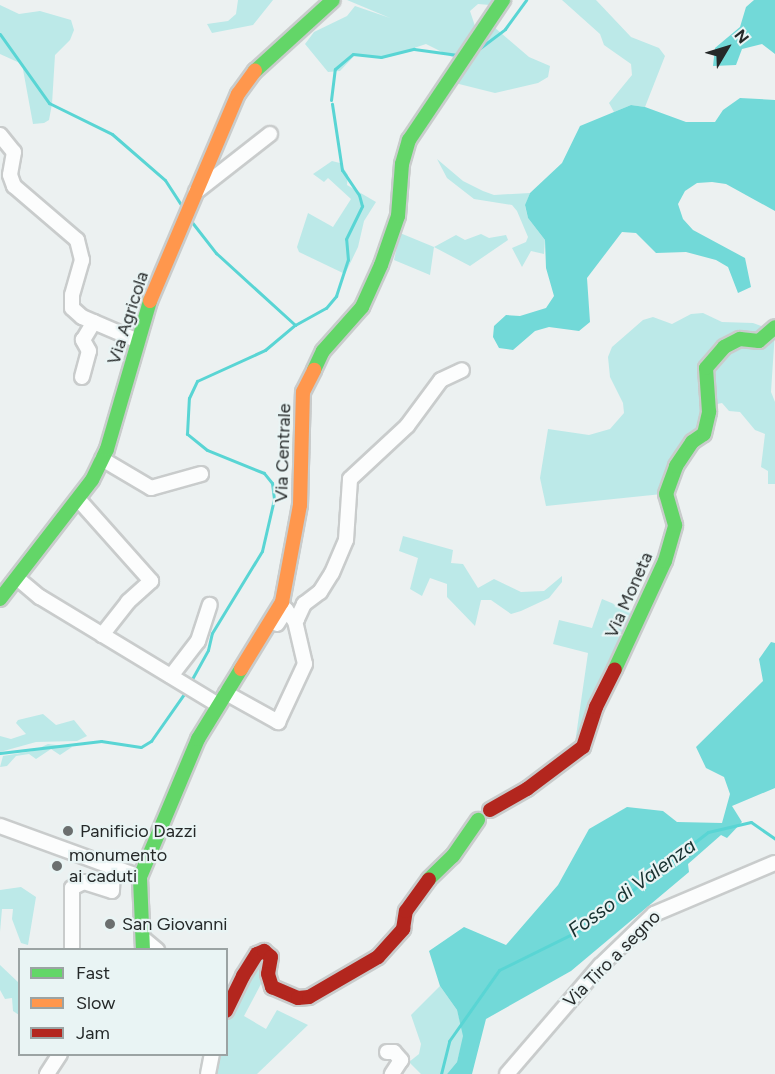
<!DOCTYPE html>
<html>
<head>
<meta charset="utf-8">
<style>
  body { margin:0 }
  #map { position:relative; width:775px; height:1074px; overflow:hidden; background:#ecf1f1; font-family:Figtree,sans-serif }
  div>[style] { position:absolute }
  .green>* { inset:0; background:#bce9e8 }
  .forest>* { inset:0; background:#72d9d8 }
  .stream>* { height:3px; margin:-1.5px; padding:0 1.5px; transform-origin:1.5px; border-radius:1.5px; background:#59d5d4 }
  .roads { filter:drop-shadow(2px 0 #c9cccc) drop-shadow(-2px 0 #c9cccc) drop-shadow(0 2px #c9cccc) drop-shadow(0 -2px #c9cccc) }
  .street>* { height:14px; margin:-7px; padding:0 7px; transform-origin:7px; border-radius:7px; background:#fcfdfd }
  .fast>* { height:14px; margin:-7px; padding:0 7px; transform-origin:7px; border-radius:7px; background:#63d668 }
  .slow>* { height:14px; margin:-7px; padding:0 7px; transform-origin:7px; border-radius:7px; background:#ff974d }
  .jam>* { height:14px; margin:-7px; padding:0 7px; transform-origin:7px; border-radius:7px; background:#b3261e }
  .dots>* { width:16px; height:16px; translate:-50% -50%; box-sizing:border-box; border:3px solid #e9f4f4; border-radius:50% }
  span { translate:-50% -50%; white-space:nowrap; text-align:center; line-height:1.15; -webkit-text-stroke:4.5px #e9f4f4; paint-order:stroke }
  .street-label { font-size:18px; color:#252929 }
  .poi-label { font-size:18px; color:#252929 }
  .left { translate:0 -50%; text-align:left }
  .water-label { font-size:20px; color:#17302f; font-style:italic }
  .legend { position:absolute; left:18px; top:948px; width:210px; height:108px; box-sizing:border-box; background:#e9f4f4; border:2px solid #9ba3a3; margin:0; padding:8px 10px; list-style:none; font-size:18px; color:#252929 }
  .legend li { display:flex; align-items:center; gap:12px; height:30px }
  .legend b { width:30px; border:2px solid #9ba3a3 }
  .north { position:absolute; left:697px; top:18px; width:60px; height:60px; -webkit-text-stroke:4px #e9f4f4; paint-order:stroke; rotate:52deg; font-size:16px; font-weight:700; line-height:24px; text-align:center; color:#252929 }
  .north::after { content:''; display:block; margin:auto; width:21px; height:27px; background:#252929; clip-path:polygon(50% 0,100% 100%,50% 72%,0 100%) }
</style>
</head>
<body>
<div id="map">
  <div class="green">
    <div style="clip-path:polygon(238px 0,273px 0,253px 25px,212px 33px,207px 24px,228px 21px,236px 14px)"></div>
    <div style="clip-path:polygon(347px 0,493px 0,490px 5px,478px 4px,470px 11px,475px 26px,454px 58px,426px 44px,384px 58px,356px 54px,340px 71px,328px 72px,305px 44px,314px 32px,347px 16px,355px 6px,390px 18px)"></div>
    <div style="clip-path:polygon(562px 0,596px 0,631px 37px,659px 48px,665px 56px,645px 107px,631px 105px,614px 112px,609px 103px,632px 75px,631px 64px,604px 45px,600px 34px)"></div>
    <div style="clip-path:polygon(0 5px,19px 14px,40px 11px,71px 20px,74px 30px,70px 40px,55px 55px,52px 104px,49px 120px,44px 123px,33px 124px,22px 64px,0 54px)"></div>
    <div style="clip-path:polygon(494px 27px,529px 57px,550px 66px,548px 77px,538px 83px,495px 93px,451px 82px)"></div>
    <div style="clip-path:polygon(437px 159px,463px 181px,483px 191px,494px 195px,530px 193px,525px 206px,528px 218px,545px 240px,544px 254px,531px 251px,522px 267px,512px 248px,526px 242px,528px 237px,517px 211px,512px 205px,474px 199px,447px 178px)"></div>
    <div style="clip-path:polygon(332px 161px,340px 163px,348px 175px,347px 185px,376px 202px,364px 221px,358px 247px,345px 274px,299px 252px,297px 247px,308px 213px,333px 227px,351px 199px,328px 178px,324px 182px,313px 174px)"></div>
    <div style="clip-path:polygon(400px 233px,434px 247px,456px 235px,465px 240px,481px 234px,489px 238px,506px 235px,508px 240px,470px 266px,434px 247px,430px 275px,394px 260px)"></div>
    <div style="clip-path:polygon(703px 313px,722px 322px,753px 323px,775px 331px,771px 392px,775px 402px,775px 484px,768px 484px,768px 471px,761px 467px,765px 434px,755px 430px,740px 412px,729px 411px,722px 403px,717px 404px,662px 494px,546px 506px,540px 478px,548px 429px,589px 435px,610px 429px,624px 413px,623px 403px,610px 377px,608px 357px,612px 347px,643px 320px,653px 317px,672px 324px,691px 314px)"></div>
    <div style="clip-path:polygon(403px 536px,453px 550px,451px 563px,463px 564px,478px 588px,494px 579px,521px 592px,544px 591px,562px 576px,562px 582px,549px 598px,521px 611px,511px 614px,491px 600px,481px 600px,475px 626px,447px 597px,447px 584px,430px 578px,422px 596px,410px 589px,418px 558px,399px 551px)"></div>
    <div style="clip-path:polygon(602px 599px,631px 611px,627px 631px,575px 743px,588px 653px,553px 644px,559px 620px,592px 628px)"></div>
    <div style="clip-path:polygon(43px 714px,56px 725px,74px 720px,87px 736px,77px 741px,36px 742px,0 752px,0 736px,11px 739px,26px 734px,16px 723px,18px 720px)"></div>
    <div style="clip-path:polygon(48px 744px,72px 747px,60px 755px,51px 749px,36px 759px,29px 754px,16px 756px,7px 766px,0 767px,3px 756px,33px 751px)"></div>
    <div style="clip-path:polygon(21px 887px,36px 897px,28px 945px,21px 943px,12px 919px,13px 909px,2px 909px,0 932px,0 890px)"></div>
    <div style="clip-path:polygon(260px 958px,261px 984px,244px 1016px,266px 1029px,277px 1010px,308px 1025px,257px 1074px,213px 1074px,216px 1055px,226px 1054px,227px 1022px)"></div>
    <div style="clip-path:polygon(0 965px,19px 983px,19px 1015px,13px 1011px,12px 998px,5px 999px,0 990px)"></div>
    <div style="clip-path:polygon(440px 986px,457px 1010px,464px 1036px,457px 1062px,447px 1074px,421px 1074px,409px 1062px,419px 1054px,421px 1044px,411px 1015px)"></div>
  </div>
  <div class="forest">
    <div style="clip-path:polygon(754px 0,775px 0,775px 54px,762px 44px,742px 49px,736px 65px,713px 66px,715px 48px,740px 27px,746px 7px)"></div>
    <div style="clip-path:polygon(740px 98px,775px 100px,775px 211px,726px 184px,712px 182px,697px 183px,685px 191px,678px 204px,683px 219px,693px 230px,745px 258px,751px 287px,738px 293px,728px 267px,716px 260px,686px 252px,656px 253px,636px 233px,622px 232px,587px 278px,590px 322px,579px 331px,549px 327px,535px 331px,513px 350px,499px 348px,493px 337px,494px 326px,506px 315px,520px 316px,546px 308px,554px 296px,546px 268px,545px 240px,528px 218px,525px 205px,530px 193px,562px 163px,580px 126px,631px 105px,645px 107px,686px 122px,715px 122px,723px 110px)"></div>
    <div style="clip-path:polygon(771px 642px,775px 643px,775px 788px,732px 806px,742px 822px,727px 838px,721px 835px,688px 864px,689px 872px,571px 971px,486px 1019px,472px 1074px,447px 1074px,457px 1062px,463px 1036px,457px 1010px,440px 986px,429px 951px,464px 927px,506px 945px,558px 885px,589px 829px,627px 807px,663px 811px,677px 822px,722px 823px,730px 794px,724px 777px,706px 768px,696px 747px,763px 681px,759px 659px)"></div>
  </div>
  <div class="stream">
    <div style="left:0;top:34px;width:85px;rotate:54.6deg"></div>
    <div style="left:49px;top:103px;width:70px;rotate:26.2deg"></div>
    <div style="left:112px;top:134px;width:70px;rotate:41deg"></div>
    <div style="left:165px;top:180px;width:30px;rotate:57deg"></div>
    <div style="left:480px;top:48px;width:31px;rotate:-37deg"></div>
    <div style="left:505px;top:29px;width:36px;rotate:-54deg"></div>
    <div style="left:331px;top:100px;width:31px;rotate:-83deg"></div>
    <div style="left:335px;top:69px;width:23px;rotate:-40deg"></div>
    <div style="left:353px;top:54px;width:28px;rotate:6deg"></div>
    <div style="left:381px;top:57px;width:34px;rotate:-14deg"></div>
    <div style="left:414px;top:49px;width:44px;rotate:7.8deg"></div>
    <div style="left:191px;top:221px;width:41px;rotate:52deg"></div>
    <div style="left:216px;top:253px;width:107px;rotate:42.3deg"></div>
    <div style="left:192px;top:679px;width:33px;rotate:-61deg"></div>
    <div style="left:208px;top:650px;width:17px;rotate:-77deg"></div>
    <div style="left:212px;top:633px;width:96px;rotate:-58.6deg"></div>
    <div style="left:262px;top:551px;width:53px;rotate:-77deg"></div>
    <div style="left:274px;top:499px;width:16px;rotate:-97deg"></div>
    <div style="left:272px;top:483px;width:13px;rotate:-129deg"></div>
    <div style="left:264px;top:473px;width:61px;rotate:-158deg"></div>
    <div style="left:207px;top:450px;width:26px;rotate:-141deg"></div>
    <div style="left:187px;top:434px;width:36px;rotate:-87deg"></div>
    <div style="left:189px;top:398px;width:19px;rotate:-65deg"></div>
    <div style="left:197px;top:381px;width:75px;rotate:-24.5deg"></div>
    <div style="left:265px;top:350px;width:39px;rotate:-40deg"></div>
    <div style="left:295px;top:325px;width:35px;rotate:-29deg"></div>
    <div style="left:326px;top:308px;width:16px;rotate:-50deg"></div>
    <div style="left:336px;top:296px;width:38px;rotate:-72deg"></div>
    <div style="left:348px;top:260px;width:21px;rotate:-95deg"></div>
    <div style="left:346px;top:239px;width:37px;rotate:-64deg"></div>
    <div style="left:362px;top:206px;width:11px;rotate:-105deg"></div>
    <div style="left:359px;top:195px;width:30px;rotate:-124deg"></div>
    <div style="left:342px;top:170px;width:67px;rotate:-98.6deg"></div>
    <div style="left:0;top:753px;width:102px;rotate:-6.8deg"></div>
    <div style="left:101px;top:741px;width:40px;rotate:8.5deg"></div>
    <div style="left:141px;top:747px;width:12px;rotate:-31deg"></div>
    <div style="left:151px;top:741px;width:61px;rotate:-55deg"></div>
    <div style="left:441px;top:1074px;width:34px;rotate:-76deg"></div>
    <div style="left:449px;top:1041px;width:87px;rotate:-54.8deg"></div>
    <div style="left:499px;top:970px;width:93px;rotate:-26.3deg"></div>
    <div style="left:582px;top:929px;width:159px;rotate:-37.6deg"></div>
    <div style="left:708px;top:832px;width:44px;rotate:-13.1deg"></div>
    <div style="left:751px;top:822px;width:29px;rotate:35deg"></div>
  </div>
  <div class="roads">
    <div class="street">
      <div style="left:0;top:135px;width:22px;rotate:51deg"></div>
      <div style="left:14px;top:152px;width:23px;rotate:100deg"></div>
      <div style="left:10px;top:175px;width:12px;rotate:70deg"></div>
      <div style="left:14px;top:186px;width:83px;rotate:40.6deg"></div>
      <div style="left:77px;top:240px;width:21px;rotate:76deg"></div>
      <div style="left:82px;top:260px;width:36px;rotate:106deg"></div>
      <div style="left:72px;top:295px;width:13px;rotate:90deg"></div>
      <div style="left:72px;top:308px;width:13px;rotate:42deg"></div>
      <div style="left:82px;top:317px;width:59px;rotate:23.1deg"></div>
      <div style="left:196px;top:192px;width:94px;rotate:-38.1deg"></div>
      <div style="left:82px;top:377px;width:27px;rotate:-75deg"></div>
      <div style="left:89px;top:351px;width:13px;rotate:-119deg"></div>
      <div style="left:83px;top:340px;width:21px;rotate:-59deg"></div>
      <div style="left:102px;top:459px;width:57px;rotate:30.6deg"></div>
      <div style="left:151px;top:488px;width:52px;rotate:-15.6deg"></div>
      <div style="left:78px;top:499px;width:110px;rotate:48.3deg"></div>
      <div style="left:151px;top:581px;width:31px;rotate:138deg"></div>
      <div style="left:128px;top:602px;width:42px;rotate:128.2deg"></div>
      <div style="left:17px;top:578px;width:30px;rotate:40deg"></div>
      <div style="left:40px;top:597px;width:208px;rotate:31.2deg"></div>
      <div style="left:277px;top:624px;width:17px;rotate:-57deg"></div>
      <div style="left:286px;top:610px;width:14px;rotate:51deg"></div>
      <div style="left:295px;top:621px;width:3px;rotate:-45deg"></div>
      <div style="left:297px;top:619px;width:17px;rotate:-65deg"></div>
      <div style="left:304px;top:604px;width:20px;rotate:-37deg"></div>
      <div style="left:320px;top:592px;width:22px;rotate:-58deg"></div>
      <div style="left:332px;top:573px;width:36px;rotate:-67deg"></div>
      <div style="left:346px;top:540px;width:61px;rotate:-86.2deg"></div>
      <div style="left:350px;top:479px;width:78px;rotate:-42.9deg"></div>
      <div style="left:407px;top:426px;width:57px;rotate:-53.5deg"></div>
      <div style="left:441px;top:380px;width:23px;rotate:-25deg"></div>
      <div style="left:171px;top:676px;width:44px;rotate:-52.4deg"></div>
      <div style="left:198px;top:641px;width:38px;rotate:-72deg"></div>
      <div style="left:226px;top:693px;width:60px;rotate:29.1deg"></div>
      <div style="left:278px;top:722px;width:64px;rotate:-65deg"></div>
      <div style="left:305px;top:664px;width:44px;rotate:-103.1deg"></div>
      <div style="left:0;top:826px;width:149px;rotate:20deg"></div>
      <div style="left:145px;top:940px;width:16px;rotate:40deg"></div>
      <div style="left:72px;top:950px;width:62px;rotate:-90deg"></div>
      <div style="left:72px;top:888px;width:13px;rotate:-27deg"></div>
      <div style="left:84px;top:882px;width:29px;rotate:18deg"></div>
      <div style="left:112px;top:891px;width:23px;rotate:-88deg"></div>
      <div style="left:387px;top:1052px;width:7px"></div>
      <div style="left:394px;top:1052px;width:11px;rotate:49deg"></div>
      <div style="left:401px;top:1060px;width:17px;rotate:123deg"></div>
      <div style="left:47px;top:1074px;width:24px;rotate:-57deg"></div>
      <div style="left:208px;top:1074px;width:20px;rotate:-79deg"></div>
      <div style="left:507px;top:1074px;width:143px;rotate:-49.3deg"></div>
      <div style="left:600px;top:966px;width:75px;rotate:-43.9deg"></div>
      <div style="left:654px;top:914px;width:131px;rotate:-22.9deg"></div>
    </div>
    <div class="fast">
      <div style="left:255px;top:71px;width:105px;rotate:-42.3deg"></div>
      <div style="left:314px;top:370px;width:21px;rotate:-65deg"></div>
      <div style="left:323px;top:351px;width:59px;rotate:-48.4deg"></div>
      <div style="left:362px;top:307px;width:46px;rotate:-65.7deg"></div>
      <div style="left:381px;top:265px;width:52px;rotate:-70.9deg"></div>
      <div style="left:398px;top:216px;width:52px;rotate:-85.6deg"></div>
      <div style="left:402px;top:164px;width:25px;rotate:-74deg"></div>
      <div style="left:409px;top:140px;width:169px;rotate:-56.1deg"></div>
      <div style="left:0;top:599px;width:150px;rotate:-52.3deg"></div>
      <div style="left:92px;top:480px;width:34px;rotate:-64deg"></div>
      <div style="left:107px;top:449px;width:154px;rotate:-73.8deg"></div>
      <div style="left:615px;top:669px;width:119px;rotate:-65.2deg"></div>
      <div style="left:665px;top:561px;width:37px;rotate:-74deg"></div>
      <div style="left:675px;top:525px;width:32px;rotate:-106deg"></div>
      <div style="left:666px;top:494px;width:30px;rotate:-70deg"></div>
      <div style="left:676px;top:466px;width:29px;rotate:-56deg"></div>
      <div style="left:692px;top:442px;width:14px;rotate:-34deg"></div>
      <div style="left:704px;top:434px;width:23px;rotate:-77deg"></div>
      <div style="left:709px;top:412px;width:44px;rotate:-93.9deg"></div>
      <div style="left:706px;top:368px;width:28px;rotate:-49deg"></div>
      <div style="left:724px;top:347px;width:18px;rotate:-27deg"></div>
      <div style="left:740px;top:339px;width:19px;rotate:6deg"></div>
      <div style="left:759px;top:341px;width:21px;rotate:-41deg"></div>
      <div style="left:429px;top:879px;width:33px;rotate:-44deg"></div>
      <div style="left:453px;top:856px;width:44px;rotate:-55.2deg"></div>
      <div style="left:143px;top:950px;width:73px;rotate:-92.4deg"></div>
      <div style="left:140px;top:877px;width:150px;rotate:-67.2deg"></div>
      <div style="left:198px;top:739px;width:82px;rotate:-58.4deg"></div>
    </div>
    <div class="slow">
      <div style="left:150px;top:301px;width:225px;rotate:-67deg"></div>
      <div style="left:238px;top:94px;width:29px;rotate:-54deg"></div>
      <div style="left:241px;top:669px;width:79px;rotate:-58.5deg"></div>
      <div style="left:282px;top:602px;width:99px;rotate:-79.5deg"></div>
      <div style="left:300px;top:505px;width:113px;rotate:-88.5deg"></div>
      <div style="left:303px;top:392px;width:25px;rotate:-63deg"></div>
    </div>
    <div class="jam">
      <div style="left:490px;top:810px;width:43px;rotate:-29.6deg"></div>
      <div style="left:527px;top:789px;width:70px;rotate:-36.9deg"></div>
      <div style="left:583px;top:747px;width:42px;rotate:-72deg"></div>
      <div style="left:596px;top:707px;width:42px;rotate:-63.4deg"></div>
      <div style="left:226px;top:1011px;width:39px;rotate:-64deg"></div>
      <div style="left:243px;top:976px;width:26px;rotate:-58deg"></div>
      <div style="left:257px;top:954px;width:8px;rotate:-23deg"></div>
      <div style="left:264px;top:951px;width:9px;rotate:41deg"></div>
      <div style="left:271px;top:957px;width:17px;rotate:100deg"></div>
      <div style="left:268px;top:974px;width:14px;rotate:73deg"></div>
      <div style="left:272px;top:987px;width:28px;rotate:23deg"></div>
      <div style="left:298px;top:998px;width:11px;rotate:-5deg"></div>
      <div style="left:309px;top:997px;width:80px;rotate:-30.1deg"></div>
      <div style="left:378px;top:957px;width:38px;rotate:-48deg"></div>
      <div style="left:403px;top:929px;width:18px;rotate:-81deg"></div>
      <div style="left:406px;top:911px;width:39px;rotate:-54deg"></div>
    </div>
  </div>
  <div class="dots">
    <div style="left:68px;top:831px;background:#6b6f6f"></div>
    <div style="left:57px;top:866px;background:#6b6f6f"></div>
    <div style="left:110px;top:924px;background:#6b6f6f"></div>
  </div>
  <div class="street-label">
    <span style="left:128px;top:318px;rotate:-72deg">Via Agricola</span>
    <span style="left:283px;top:453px;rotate:-88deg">Via Centrale</span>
    <span style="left:629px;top:595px;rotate:-66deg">Via Moneta</span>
    <span style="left:612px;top:959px;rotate:-45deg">Via Tiro a segno</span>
  </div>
  <div class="poi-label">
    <span class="left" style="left:80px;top:831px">Panificio Dazzi</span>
    <span class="left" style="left:69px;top:866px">monumento<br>ai caduti</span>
    <span class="left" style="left:122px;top:924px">San Giovanni</span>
  </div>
  <div class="water-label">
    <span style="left:632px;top:888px;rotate:-36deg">Fosso di Valenza</span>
  </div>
  <ul class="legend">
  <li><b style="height:8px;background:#63d668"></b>Fast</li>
  <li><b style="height:8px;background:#ff974d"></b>Slow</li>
  <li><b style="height:8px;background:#b3261e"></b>Jam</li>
  </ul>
  <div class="north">N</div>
</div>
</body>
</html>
